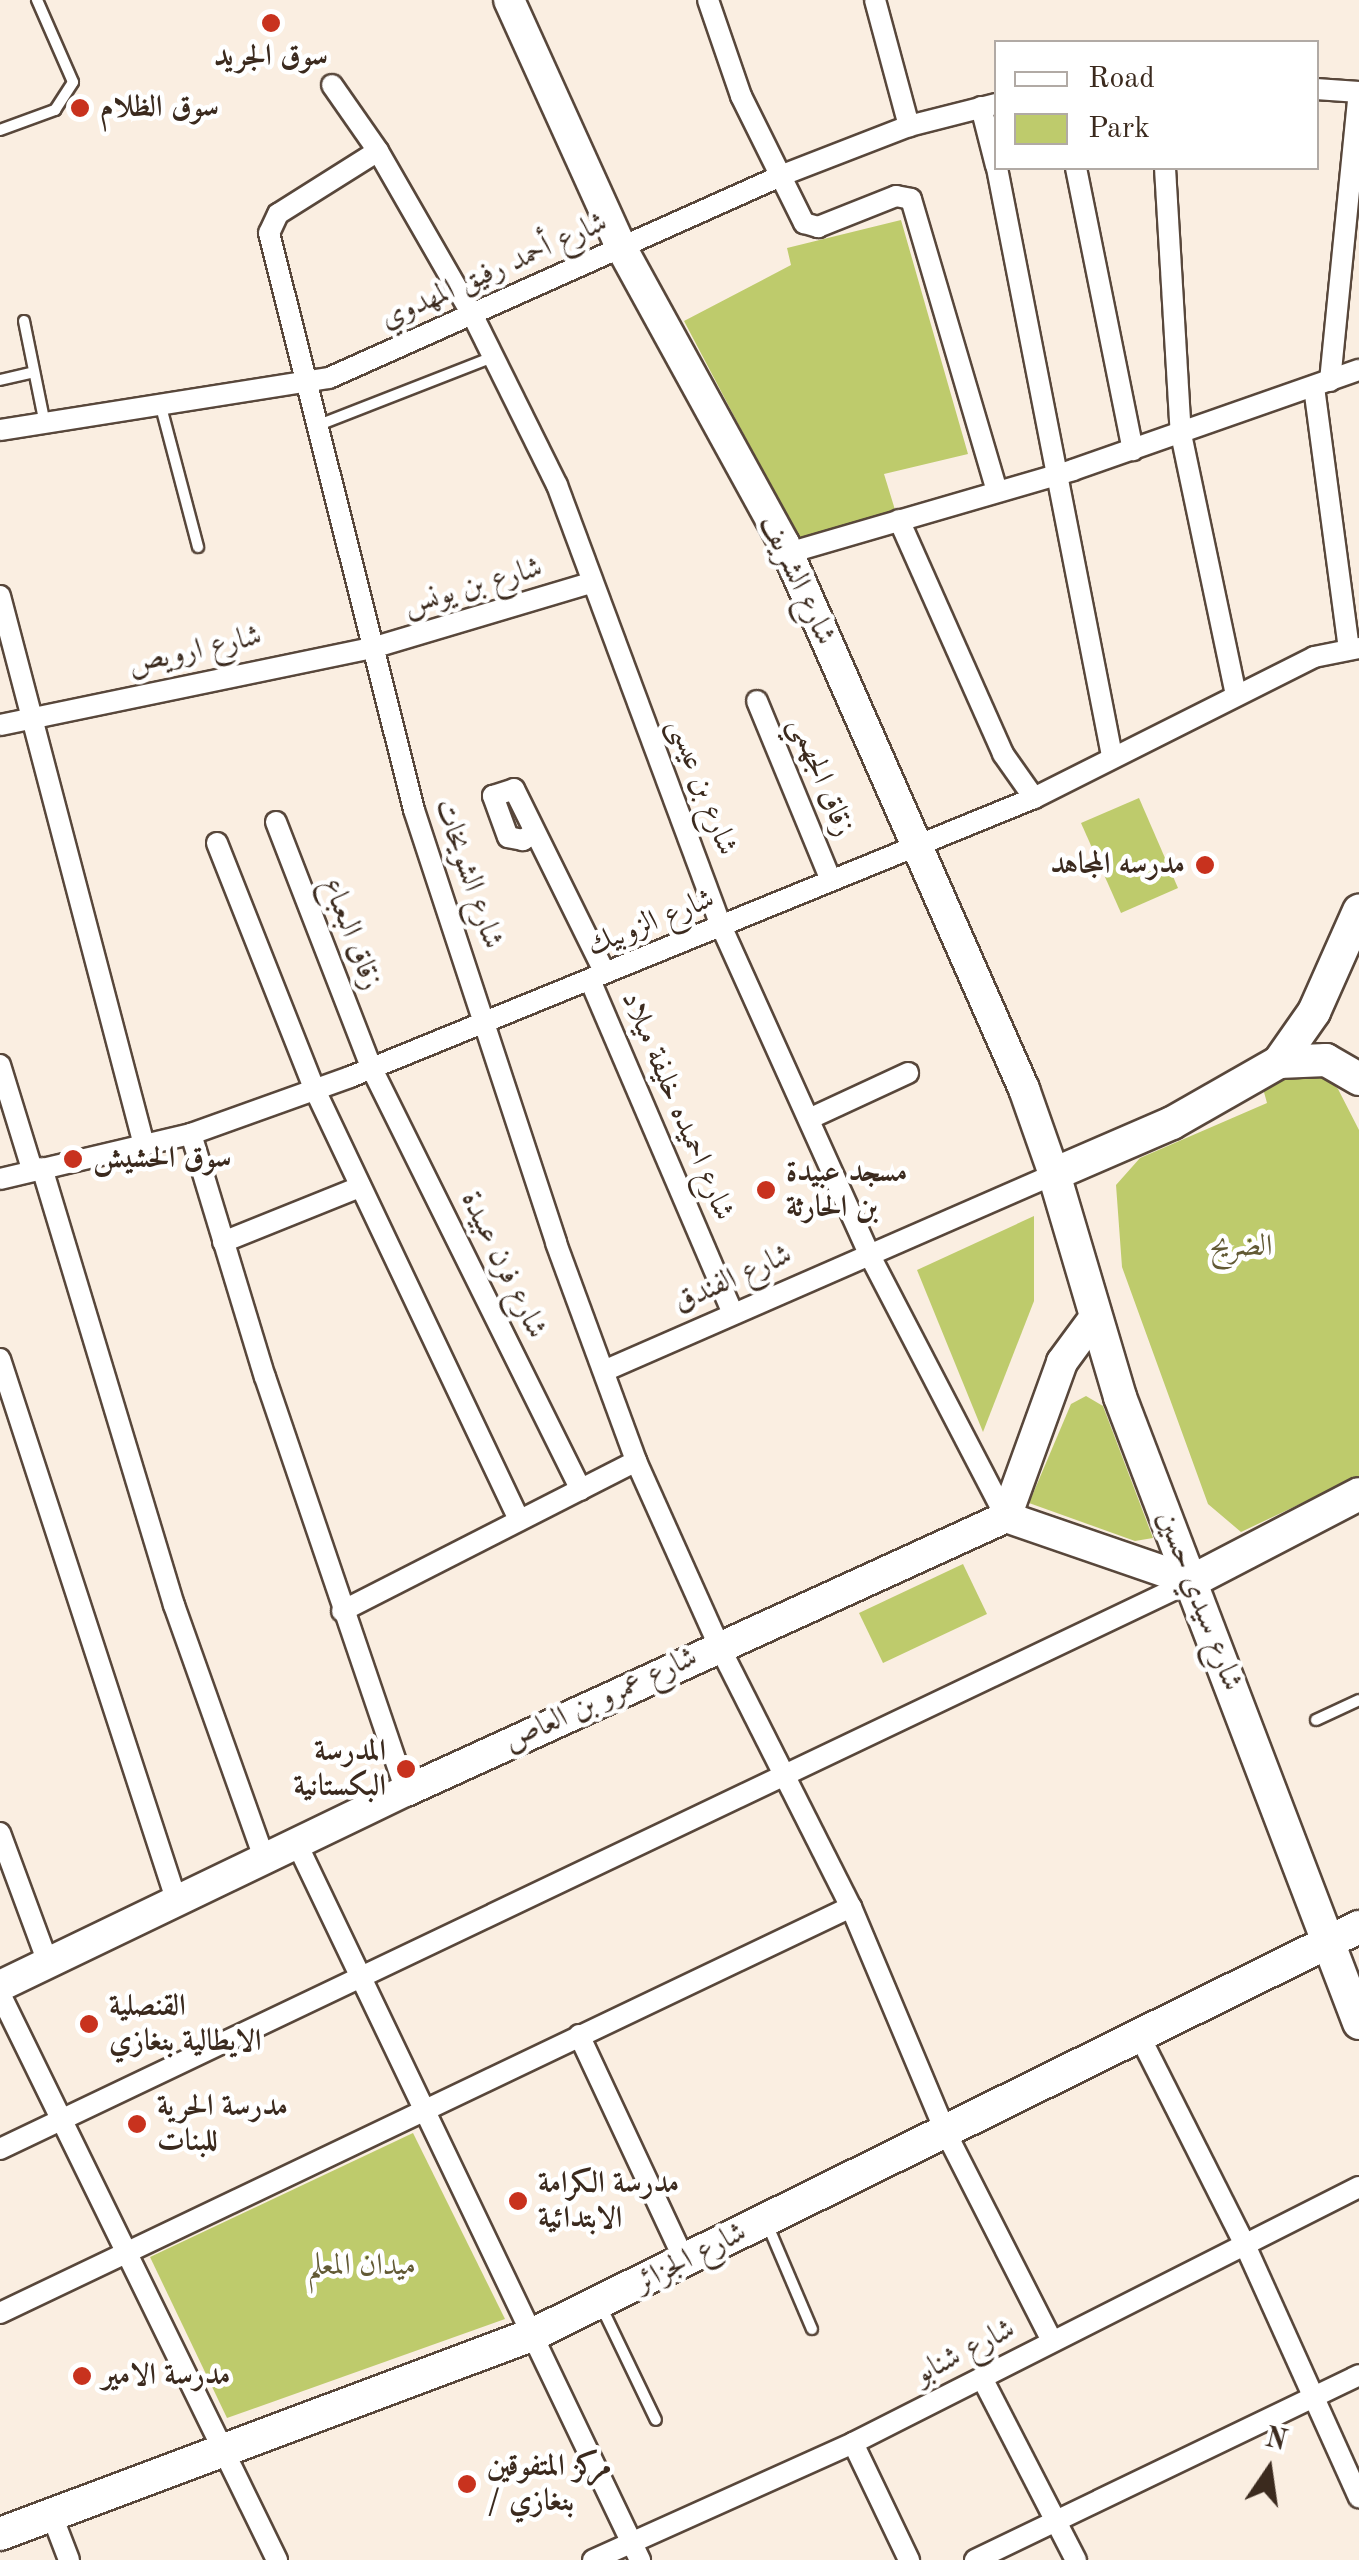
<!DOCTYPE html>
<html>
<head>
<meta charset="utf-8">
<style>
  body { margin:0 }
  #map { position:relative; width:1359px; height:2560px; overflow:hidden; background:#faeee1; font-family:"Old Standard TT",Amiri,serif }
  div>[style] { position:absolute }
  .green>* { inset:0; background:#becb6c }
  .roads { filter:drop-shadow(2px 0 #58473b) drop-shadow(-2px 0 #58473b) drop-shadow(0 2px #58473b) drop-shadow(0 -2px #58473b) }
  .lane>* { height:10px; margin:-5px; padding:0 5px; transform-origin:5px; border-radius:5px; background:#fff }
  .street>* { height:20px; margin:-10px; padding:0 10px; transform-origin:10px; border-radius:10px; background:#fff }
  .secondary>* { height:30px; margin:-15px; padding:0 15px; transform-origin:15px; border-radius:15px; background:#fff }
  .primary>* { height:32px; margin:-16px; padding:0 16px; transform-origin:16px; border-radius:16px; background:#fff }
  .dots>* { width:28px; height:28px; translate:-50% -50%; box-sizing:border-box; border:5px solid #fff; border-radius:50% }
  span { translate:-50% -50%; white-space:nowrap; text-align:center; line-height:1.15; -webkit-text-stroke:9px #fff; paint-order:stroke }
  .poi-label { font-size:30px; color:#3b2a1e; font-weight:700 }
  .left { translate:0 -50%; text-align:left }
  .right { translate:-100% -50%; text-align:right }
  .street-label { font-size:30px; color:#3b2a1e }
  .park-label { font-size:30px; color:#625a35 }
  .legend { position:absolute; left:994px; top:40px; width:325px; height:130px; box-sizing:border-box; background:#fff; border:2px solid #b1aaa5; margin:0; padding:12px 18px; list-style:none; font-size:30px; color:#3b2a1e }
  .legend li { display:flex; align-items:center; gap:20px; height:50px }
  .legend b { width:50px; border:2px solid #b1aaa5 }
  .north { position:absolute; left:1219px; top:2420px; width:100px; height:100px; -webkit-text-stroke:8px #fff; paint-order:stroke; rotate:13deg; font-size:28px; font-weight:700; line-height:40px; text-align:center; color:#3b2a1e }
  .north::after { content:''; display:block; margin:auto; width:35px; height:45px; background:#3b2a1e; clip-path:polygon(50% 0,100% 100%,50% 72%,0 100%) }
</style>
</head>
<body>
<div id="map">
  <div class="green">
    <div style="clip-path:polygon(901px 220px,968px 454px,884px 474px,896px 513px,799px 539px,684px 321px,791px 265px,787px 248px)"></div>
    <div style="clip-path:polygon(1139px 798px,1178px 888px,1121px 913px,1081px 823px)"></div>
    <div style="clip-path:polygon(1320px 1070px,1338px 1089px,1359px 1130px,1359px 1476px,1241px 1532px,1208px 1504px,1122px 1267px,1116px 1185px,1140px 1158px,1267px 1103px,1262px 1085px,1276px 1073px)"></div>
    <div style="clip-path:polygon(1034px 1216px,1034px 1301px,983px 1432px,917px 1270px)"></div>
    <div style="clip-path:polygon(1086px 1396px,1103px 1406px,1153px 1538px,1135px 1541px,1029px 1503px,1071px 1404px)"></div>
    <div style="clip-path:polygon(963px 1564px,987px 1614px,883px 1663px,859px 1613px)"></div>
    <div style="clip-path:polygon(413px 2133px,505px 2319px,227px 2418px,150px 2257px)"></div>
  </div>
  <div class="roads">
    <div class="lane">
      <div style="left:0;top:130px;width:59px;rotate:-20deg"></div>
      <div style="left:55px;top:110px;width:33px;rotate:-57deg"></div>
      <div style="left:73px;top:82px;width:90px;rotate:-113.7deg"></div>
      <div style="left:24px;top:321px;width:100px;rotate:78.5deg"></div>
      <div style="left:0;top:380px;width:35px;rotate:-13deg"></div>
      <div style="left:160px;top:403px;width:149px;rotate:75.2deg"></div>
      <div style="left:316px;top:426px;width:190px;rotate:-21.3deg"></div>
      <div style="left:1316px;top:1720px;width:47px;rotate:-24.9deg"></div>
      <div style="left:768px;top:2226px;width:112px;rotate:66.9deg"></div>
      <div style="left:602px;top:2308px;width:124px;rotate:64.3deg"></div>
    </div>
    <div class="street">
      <div style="left:708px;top:0;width:102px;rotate:71deg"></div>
      <div style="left:741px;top:96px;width:142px;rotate:63.6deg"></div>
      <div style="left:804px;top:223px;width:15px;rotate:16deg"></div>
      <div style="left:818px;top:227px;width:84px;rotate:-21.7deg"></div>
      <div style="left:896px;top:196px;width:15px;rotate:11deg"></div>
      <div style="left:911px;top:199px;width:304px;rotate:73.6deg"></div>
      <div style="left:875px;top:0;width:131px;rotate:74.9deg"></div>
      <div style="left:332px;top:85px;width:80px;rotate:55.1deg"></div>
      <div style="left:378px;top:151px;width:190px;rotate:60.1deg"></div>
      <div style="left:473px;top:316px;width:189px;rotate:63.6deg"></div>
      <div style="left:557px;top:485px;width:473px;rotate:69.6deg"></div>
      <div style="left:722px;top:928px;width:355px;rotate:65.7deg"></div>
      <div style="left:868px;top:1252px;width:299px;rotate:62.5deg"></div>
      <div style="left:1316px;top:89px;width:43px;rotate:4deg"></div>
      <div style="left:981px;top:107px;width:61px;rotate:75.7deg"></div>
      <div style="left:378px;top:151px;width:118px;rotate:147.8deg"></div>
      <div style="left:278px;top:214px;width:21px;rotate:115deg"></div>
      <div style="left:269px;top:233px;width:595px;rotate:75.89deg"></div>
      <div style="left:414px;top:810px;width:456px;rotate:71.8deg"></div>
      <div style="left:556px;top:1243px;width:232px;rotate:69.8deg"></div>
      <div style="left:636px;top:1461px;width:203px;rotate:65.8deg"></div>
      <div style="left:719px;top:1646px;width:292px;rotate:63.2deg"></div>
      <div style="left:997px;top:168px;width:599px;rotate:78.93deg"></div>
      <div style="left:1076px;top:168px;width:288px;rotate:78.6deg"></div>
      <div style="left:1165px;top:168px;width:266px;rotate:86.6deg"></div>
      <div style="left:1181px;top:434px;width:267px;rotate:78.1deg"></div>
      <div style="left:1330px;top:381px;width:290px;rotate:-84.3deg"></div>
      <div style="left:1314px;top:387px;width:263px;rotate:82.4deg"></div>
      <div style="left:0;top:430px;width:333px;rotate:-9deg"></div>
      <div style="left:329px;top:378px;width:494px;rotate:-24.1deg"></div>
      <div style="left:780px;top:176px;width:138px;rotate:-21.2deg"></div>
      <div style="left:909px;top:126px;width:90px;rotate:-14.2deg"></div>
      <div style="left:899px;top:520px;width:256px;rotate:66deg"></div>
      <div style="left:1003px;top:754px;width:54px;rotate:54.8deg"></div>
      <div style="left:788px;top:553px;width:297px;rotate:-16.2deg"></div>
      <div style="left:1073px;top:470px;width:303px;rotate:-19.3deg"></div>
      <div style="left:0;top:596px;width:568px;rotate:75.3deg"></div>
      <div style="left:757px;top:701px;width:189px;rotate:67.6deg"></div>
      <div style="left:0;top:725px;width:380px;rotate:-11.7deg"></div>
      <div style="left:372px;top:648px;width:227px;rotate:-16.6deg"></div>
      <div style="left:276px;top:822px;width:263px;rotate:68.8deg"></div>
      <div style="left:371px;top:1067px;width:472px;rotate:63.6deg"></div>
      <div style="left:532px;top:834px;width:11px;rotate:146deg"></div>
      <div style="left:523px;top:840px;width:15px;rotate:-169deg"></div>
      <div style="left:508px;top:837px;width:44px;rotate:-110.1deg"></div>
      <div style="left:493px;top:796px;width:22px;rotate:-18deg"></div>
      <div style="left:514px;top:789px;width:205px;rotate:63.7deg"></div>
      <div style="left:217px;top:843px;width:266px;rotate:68.4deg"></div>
      <div style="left:315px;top:1090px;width:476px;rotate:64.6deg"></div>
      <div style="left:590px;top:980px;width:360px;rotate:66.8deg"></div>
      <div style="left:0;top:1065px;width:109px;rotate:72.9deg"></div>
      <div style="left:811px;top:1118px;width:107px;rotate:-24.9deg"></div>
      <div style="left:191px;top:1134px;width:254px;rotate:73.1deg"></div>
      <div style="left:265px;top:1377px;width:437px;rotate:71.2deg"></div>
      <div style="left:42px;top:1168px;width:457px;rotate:73.2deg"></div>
      <div style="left:174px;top:1605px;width:271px;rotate:70.4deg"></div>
      <div style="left:0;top:1179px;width:196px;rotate:-13.3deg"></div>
      <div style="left:191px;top:1134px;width:169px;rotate:-19.7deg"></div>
      <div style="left:350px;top:1077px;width:739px;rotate:-22.19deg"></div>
      <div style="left:1034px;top:798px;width:313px;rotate:-26.7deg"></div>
      <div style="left:1314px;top:657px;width:46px;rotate:-11.3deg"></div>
      <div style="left:223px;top:1242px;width:148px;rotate:-21.9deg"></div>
      <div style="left:0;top:1359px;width:571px;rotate:71.95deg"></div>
      <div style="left:604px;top:1371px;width:491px;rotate:-23.6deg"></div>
      <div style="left:342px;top:1611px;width:330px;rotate:-27deg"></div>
      <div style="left:0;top:1833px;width:139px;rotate:69.7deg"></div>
      <div style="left:297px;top:1844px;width:794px;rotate:64.4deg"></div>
      <div style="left:0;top:1994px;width:630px;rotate:63.92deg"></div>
      <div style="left:1138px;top:2033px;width:237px;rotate:63.2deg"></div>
      <div style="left:1245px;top:2245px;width:277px;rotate:65.7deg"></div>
      <div style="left:579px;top:2035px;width:252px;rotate:64.9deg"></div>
      <div style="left:0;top:2149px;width:1320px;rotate:-25.48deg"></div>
      <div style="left:0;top:2313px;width:943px;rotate:-25.51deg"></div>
      <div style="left:851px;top:1907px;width:243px;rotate:67.2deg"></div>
      <div style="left:945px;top:2131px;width:236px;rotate:63deg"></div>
      <div style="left:982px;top:2378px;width:205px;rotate:62.7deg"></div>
      <div style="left:853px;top:2443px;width:130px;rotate:64.4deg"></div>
      <div style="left:51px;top:2513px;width:50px;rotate:69deg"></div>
      <div style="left:593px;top:2560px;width:285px;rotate:-24.2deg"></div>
      <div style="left:853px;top:2443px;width:567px;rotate:-26.84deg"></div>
      <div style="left:975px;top:2560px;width:426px;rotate:-25.7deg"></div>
    </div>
    <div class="secondary">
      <div style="left:509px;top:0;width:271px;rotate:65.6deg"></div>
      <div style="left:621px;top:247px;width:339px;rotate:61.2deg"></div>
      <div style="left:784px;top:544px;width:596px;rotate:66.23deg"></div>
      <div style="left:1024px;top:1089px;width:90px;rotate:70.6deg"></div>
      <div style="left:1006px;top:1517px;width:197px;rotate:19deg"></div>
      <div style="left:0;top:1986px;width:450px;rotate:-25.7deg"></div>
      <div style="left:406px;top:1791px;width:660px;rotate:-24.54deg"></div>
      <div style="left:1006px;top:1517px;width:165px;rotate:-70.1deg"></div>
      <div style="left:1062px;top:1362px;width:56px;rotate:-53.7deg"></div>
    </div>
    <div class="primary">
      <div style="left:1279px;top:1062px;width:61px;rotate:-55deg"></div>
      <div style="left:1314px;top:1012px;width:111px;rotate:-66deg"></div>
      <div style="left:1359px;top:1079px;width:38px;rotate:-150deg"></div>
      <div style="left:1326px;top:1060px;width:47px;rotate:177.6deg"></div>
      <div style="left:1279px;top:1062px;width:123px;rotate:150.3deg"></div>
      <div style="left:1172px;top:1123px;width:129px;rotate:156.6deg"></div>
      <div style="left:1054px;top:1174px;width:233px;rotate:73.5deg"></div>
      <div style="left:1120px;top:1397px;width:670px;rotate:69.1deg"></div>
      <div style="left:1192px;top:1581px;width:188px;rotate:-27.5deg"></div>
      <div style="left:0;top:2534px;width:570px;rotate:-20.53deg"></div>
      <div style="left:534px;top:2334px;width:920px;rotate:-26.26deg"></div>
    </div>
  </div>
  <div class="dots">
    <div style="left:271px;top:23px;background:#c8321e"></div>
    <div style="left:80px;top:108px;background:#c8321e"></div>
    <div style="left:1205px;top:865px;background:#c8321e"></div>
    <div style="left:73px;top:1159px;background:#c8321e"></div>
    <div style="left:766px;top:1190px;background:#c8321e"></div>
    <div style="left:406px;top:1769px;background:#c8321e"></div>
    <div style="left:89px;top:2024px;background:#c8321e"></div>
    <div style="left:137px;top:2124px;background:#c8321e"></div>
    <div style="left:518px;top:2201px;background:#c8321e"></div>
    <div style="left:82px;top:2376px;background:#c8321e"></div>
    <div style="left:467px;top:2484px;background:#c8321e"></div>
  </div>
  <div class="poi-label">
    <span style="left:271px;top:57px">سوق الجريد</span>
    <span class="left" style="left:100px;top:108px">سوق الظلام</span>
    <span class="right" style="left:1185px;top:865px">مدرسه المجاهد</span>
    <span class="left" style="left:93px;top:1159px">سوق الحشيش</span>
    <span class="left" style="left:786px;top:1190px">مسجد عبيدة<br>بن الحارثة</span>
    <span class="right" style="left:386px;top:1769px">المدرسة<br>البكستانية</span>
    <span class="left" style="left:109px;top:2024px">القنصلية<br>الايطالية بنغازي</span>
    <span class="left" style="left:157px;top:2124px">مدرسة الحرية<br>للبنات</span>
    <span class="left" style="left:538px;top:2201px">مدرسة الكرامة<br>الابتدائية</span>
    <span class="left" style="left:102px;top:2376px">مدرسة الامير</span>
    <span class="left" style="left:487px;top:2484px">مركز المتفوقين<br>/ بنغازي</span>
  </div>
  <div class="street-label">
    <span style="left:494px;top:271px;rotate:-24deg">شارع أحمد رفيق المهدوي</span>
    <span style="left:797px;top:580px;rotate:65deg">شارع الشريف</span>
    <span style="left:473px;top:587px;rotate:-16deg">شارع بن يونس</span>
    <span style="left:195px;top:651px;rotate:-13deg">شارع ارويص</span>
    <span style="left:821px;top:777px;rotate:68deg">زقاق الجهمي</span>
    <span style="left:702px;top:787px;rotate:69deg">شارع بن عيسى</span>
    <span style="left:468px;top:874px;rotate:71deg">شارع الشويخات</span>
    <span style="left:651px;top:923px;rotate:-22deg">شارع الزوبيك</span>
    <span style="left:351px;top:934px;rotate:69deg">زقاق البعباع</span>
    <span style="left:677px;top:1106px;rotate:67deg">شارع احميده خليفة ميلاد</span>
    <span style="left:503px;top:1265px;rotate:64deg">شارع فرن عبيدة</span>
    <span style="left:733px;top:1279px;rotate:-24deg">شارع الفندق</span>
    <span style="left:1199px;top:1601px;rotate:69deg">شارع سيدي حسين</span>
    <span style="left:601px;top:1700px;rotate:-25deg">شارع عمرو بن العاص</span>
    <span style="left:691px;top:2258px;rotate:-27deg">شارع الجزائر</span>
    <span style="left:965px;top:2352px;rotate:-27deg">شارع شنابو</span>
  </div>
  <div class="park-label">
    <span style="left:1241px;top:1247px">الضريح</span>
    <span style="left:362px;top:2266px">ميدان المعلم</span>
  </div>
  <ul class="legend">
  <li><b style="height:12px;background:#fff"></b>Road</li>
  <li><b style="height:28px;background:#becb6c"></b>Park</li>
  </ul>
  <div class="north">N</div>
</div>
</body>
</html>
